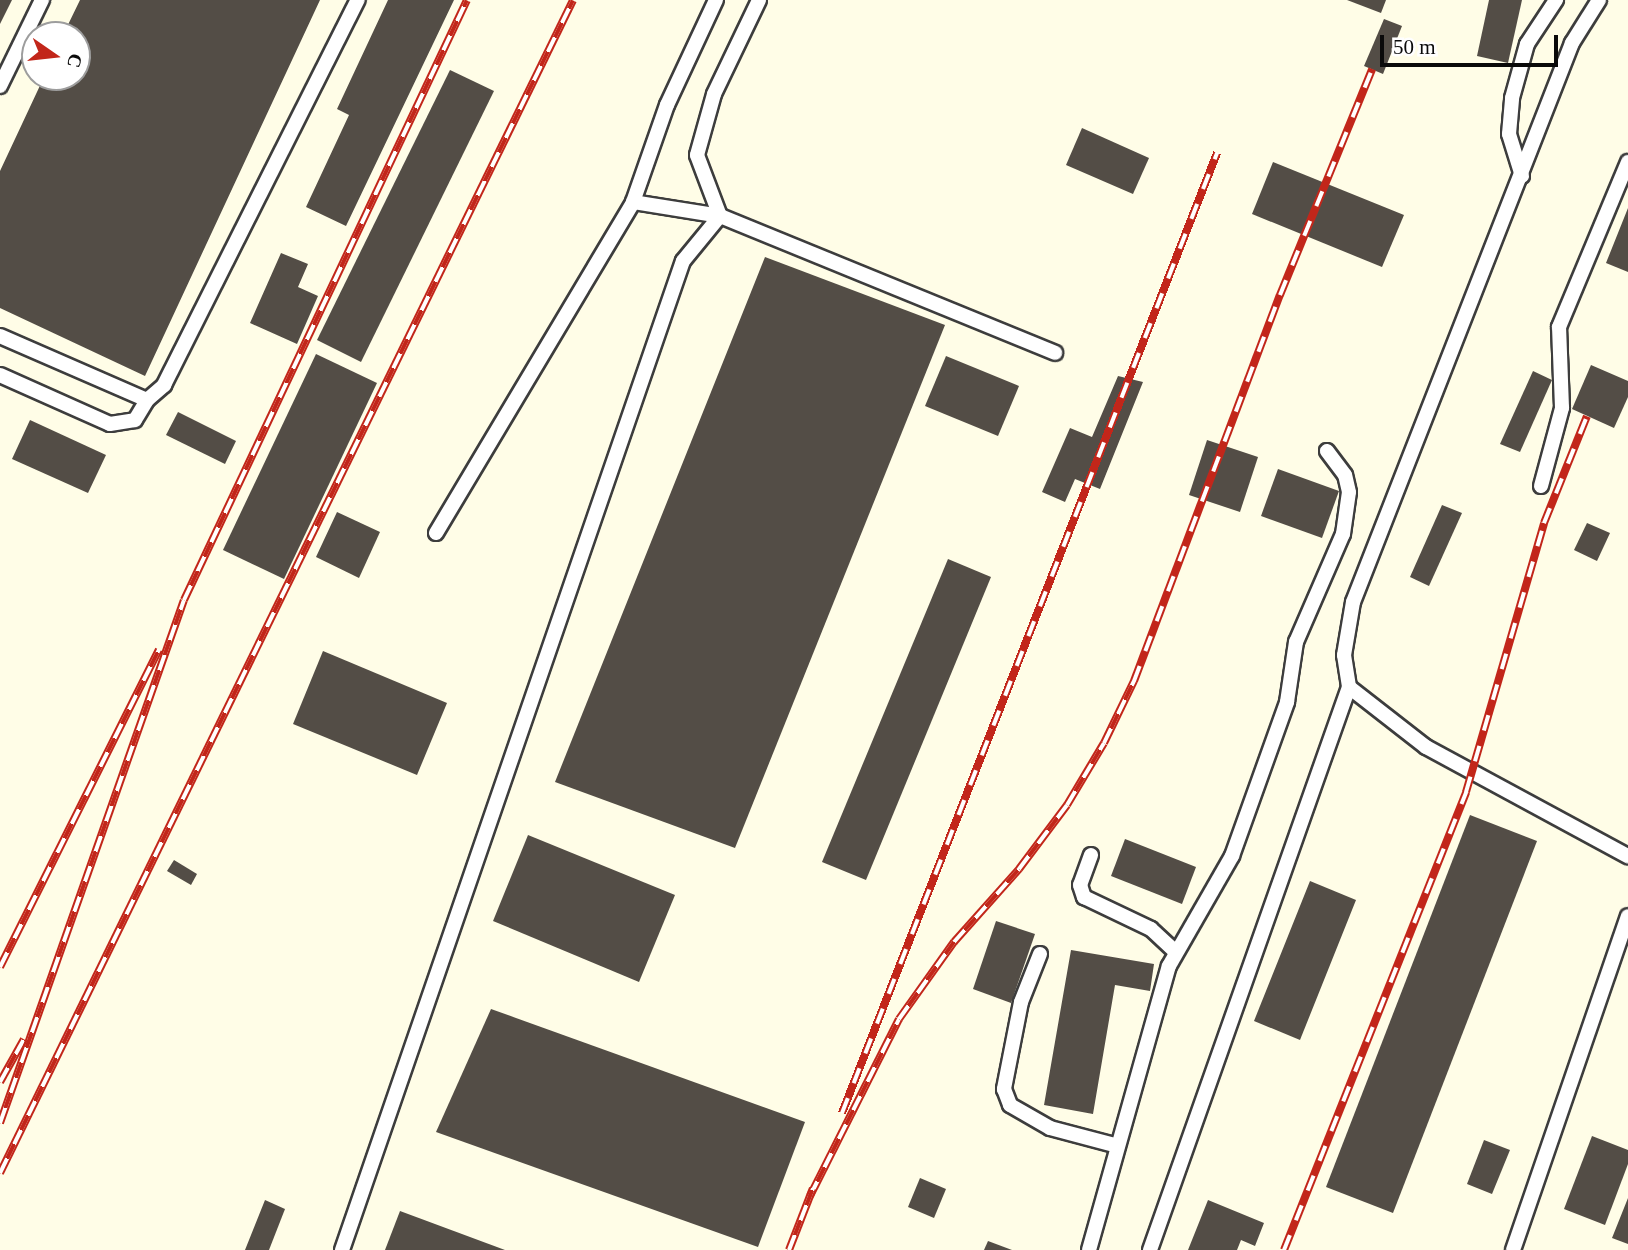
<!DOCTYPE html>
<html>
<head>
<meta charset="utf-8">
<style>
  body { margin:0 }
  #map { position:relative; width:1628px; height:1250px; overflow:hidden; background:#fffde7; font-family:Georgia,serif }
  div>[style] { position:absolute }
  .building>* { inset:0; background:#534d46 }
  .roads { filter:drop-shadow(2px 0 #3d3d3d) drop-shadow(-2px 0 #3d3d3d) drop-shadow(0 2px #3d3d3d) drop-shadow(0 -2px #3d3d3d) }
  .service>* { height:14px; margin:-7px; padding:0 7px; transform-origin:7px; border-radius:7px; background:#fff }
  .rail>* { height:8px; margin-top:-4px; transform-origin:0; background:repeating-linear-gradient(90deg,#fff 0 16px,#c2261a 0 32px); box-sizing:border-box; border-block:2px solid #c2261a }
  span { translate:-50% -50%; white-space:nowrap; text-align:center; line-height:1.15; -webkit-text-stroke:7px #fff; paint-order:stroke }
  .north { position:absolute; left:21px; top:21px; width:70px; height:70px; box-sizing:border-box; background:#fff; border:2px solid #9d9d9d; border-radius:50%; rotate:104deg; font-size:19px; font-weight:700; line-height:28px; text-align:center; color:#0a0a0a }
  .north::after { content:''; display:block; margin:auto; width:24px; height:32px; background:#c2261a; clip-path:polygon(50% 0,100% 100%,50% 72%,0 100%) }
  .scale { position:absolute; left:1380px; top:35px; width:178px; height:32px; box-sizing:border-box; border:4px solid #0a0a0a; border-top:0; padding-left:9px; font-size:21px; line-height:24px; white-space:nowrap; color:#0a0a0a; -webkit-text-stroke:5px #fff; paint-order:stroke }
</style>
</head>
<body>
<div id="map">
  <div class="building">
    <div style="clip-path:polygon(0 0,12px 0,0 24px)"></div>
    <div style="clip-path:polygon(80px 0,320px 0,145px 376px,0 308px,0 171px,44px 77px,77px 77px,77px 35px,63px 35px)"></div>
    <div style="clip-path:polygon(388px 0,454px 0,346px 226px,306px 207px,349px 115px,337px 109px)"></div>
    <div style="clip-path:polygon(1347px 0,1386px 0,1381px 13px)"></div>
    <div style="clip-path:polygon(1489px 0,1522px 0,1508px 63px,1477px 56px)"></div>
    <div style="clip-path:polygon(1384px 19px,1402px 26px,1383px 74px,1364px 66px)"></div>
    <div style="clip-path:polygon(450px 70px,494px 91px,361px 362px,317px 340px)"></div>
    <div style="clip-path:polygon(1082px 128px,1149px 158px,1133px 194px,1066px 165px)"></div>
    <div style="clip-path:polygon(1273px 162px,1404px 215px,1382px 267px,1252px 214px)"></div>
    <div style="clip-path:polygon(1628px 208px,1628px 272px,1606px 263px)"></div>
    <div style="clip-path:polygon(281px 253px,308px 264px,298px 287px,318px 296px,297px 344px,250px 323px)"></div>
    <div style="clip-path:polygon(765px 257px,945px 325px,735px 848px,555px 782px)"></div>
    <div style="clip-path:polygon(316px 354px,377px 383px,284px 579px,223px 550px)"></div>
    <div style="clip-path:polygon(946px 356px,1019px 386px,998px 436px,925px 406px)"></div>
    <div style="clip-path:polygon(1591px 365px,1628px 381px,1628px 397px,1614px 428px,1572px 409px)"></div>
    <div style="clip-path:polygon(1533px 371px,1552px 380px,1520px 452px,1500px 444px)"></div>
    <div style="clip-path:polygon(1118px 376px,1143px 382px,1100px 489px,1075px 479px,1065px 502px,1042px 492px,1070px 428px,1092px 437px)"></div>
    <div style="clip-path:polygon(178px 412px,236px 441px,225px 464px,166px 435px)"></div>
    <div style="clip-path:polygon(30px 420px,106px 455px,88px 493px,12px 459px)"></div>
    <div style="clip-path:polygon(1207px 440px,1258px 457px,1240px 512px,1189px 495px)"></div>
    <div style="clip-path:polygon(1278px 469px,1339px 491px,1322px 538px,1261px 516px)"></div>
    <div style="clip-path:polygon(1442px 505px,1462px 513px,1429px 586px,1410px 577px)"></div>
    <div style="clip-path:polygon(337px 512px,380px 532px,359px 578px,316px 557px)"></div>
    <div style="clip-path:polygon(1587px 523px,1610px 533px,1597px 561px,1574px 550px)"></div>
    <div style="clip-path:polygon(948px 559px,991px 577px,866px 880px,822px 862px)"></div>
    <div style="clip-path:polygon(323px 651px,447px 703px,417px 775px,293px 724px)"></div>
    <div style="clip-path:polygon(1470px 815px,1537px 841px,1393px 1213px,1326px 1187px)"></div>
    <div style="clip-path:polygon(528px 835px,675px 895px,639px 982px,493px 921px)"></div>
    <div style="clip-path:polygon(1125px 839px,1196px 867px,1182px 904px,1111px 876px)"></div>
    <div style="clip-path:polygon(174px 860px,197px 874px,191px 885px,167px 871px)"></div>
    <div style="clip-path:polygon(1310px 881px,1356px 900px,1300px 1040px,1254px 1021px)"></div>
    <div style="clip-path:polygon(996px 921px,1035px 934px,1011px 1003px,973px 989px)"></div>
    <div style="clip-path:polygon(1071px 950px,1154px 964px,1150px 991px,1115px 985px,1093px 1114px,1044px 1105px)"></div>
    <div style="clip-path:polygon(491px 1009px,805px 1122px,758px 1247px,436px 1132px)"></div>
    <div style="clip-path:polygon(1592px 1136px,1628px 1150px,1628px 1164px,1605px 1225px,1564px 1209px)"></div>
    <div style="clip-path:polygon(1484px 1140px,1510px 1150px,1492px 1194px,1467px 1184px)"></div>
    <div style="clip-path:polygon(920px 1178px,946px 1189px,934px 1218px,908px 1207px)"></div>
    <div style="clip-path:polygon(1628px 1198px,1628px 1244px,1612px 1238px)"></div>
    <div style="clip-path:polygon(265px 1200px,285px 1209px,269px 1250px,245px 1250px)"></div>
    <div style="clip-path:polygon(1208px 1200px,1264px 1223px,1255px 1246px,1241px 1240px,1237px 1250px,1188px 1250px)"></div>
    <div style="clip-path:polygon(400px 1211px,505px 1250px,385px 1250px)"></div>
    <div style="clip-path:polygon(988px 1241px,1012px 1250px,984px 1250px)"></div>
  </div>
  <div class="roads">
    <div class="service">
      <div style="left:1599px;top:0;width:51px;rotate:122.1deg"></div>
      <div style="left:1572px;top:43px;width:600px;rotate:111.39deg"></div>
      <div style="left:1353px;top:602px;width:54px;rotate:99.6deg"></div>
      <div style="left:1344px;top:655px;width:32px;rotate:81deg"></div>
      <div style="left:1349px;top:687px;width:98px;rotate:37.9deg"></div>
      <div style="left:1426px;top:747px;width:230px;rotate:28.4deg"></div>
      <div style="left:0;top:86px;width:96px;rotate:-64deg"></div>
      <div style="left:1522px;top:176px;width:44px;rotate:-107.2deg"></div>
      <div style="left:1509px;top:134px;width:36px;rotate:-85deg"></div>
      <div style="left:1512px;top:98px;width:56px;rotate:-74.5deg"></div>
      <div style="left:1527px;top:44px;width:53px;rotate:-56.6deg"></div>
      <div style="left:633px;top:202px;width:88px;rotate:9.1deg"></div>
      <div style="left:720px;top:216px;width:362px;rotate:22.2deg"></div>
      <div style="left:0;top:336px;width:160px;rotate:23.5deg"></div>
      <div style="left:147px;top:400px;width:23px;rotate:-41deg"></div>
      <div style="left:164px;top:385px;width:431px;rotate:-63.3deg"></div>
      <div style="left:0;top:375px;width:120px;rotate:24deg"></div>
      <div style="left:110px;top:424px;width:25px;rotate:-9deg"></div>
      <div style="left:135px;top:420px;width:23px;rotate:-59deg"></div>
      <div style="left:1541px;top:486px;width:81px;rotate:-74.9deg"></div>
      <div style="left:1562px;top:408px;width:81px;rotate:-92.1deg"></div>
      <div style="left:1559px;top:327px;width:179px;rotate:-67.3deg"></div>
      <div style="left:436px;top:533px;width:385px;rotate:-59.2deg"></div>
      <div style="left:633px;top:202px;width:103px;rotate:-70.7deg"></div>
      <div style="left:667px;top:105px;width:116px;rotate:-65deg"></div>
      <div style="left:1091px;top:855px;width:32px;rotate:110deg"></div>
      <div style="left:1080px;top:885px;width:13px;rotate:72deg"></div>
      <div style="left:1084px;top:897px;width:74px;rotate:25.5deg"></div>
      <div style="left:1151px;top:929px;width:34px;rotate:43deg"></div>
      <div style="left:1040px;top:954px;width:52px;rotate:111.6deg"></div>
      <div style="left:1021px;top:1002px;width:89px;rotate:101.1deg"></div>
      <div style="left:1004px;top:1089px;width:17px;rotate:69deg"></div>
      <div style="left:1010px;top:1105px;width:46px;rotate:29.9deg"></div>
      <div style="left:1050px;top:1128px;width:70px;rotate:14.8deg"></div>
      <div style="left:342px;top:1250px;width:1046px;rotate:-70.98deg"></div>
      <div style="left:683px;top:261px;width:58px;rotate:-50.6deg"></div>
      <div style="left:720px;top:216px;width:65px;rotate:-110.7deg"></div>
      <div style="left:697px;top:155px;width:63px;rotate:-74.4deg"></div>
      <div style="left:714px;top:94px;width:104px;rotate:-64.4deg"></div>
      <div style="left:1089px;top:1250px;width:295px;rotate:-74.3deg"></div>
      <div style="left:1169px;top:966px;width:127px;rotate:-60.2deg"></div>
      <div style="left:1232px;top:856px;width:164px;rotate:-70.3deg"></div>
      <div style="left:1287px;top:702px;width:61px;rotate:-81.5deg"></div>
      <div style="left:1296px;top:642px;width:118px;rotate:-66.5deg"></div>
      <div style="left:1343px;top:534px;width:42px;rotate:-81.9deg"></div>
      <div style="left:1349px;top:492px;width:17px;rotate:-103deg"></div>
      <div style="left:1345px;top:475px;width:30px;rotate:-127deg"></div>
      <div style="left:1150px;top:1250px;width:597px;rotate:-70.53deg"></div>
      <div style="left:1513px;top:1250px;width:353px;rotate:-71deg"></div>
    </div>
  </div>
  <div class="rail">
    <div style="left:0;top:967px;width:355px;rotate:-63.4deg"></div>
    <div style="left:0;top:1082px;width:49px;rotate:-60.8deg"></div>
    <div style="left:842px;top:1113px;width:1031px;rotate:-68.66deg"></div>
    <div style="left:0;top:1123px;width:554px;rotate:-70.62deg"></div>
    <div style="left:184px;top:600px;width:663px;rotate:-64.75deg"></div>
    <div style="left:0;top:1173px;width:1305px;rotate:-63.96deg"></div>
    <div style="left:810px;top:1196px;width:198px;rotate:-63.3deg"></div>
    <div style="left:899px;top:1019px;width:95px;rotate:-54.5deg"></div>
    <div style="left:954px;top:942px;width:98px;rotate:-48.3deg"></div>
    <div style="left:1019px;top:869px;width:80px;rotate:-53.1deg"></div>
    <div style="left:1067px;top:805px;width:72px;rotate:-59.2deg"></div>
    <div style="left:1104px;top:743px;width:69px;rotate:-64.2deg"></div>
    <div style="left:1134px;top:681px;width:413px;rotate:-69.3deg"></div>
    <div style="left:1280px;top:295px;width:244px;rotate:-67.8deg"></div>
    <div style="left:789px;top:1250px;width:66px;rotate:-68.8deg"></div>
    <div style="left:1284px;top:1250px;width:493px;rotate:-68.3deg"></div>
    <div style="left:1466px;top:792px;width:280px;rotate:-73.8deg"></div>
    <div style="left:1544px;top:523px;width:115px;rotate:-68.1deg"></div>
  </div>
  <div class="north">С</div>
  <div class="scale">50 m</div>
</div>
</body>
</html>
